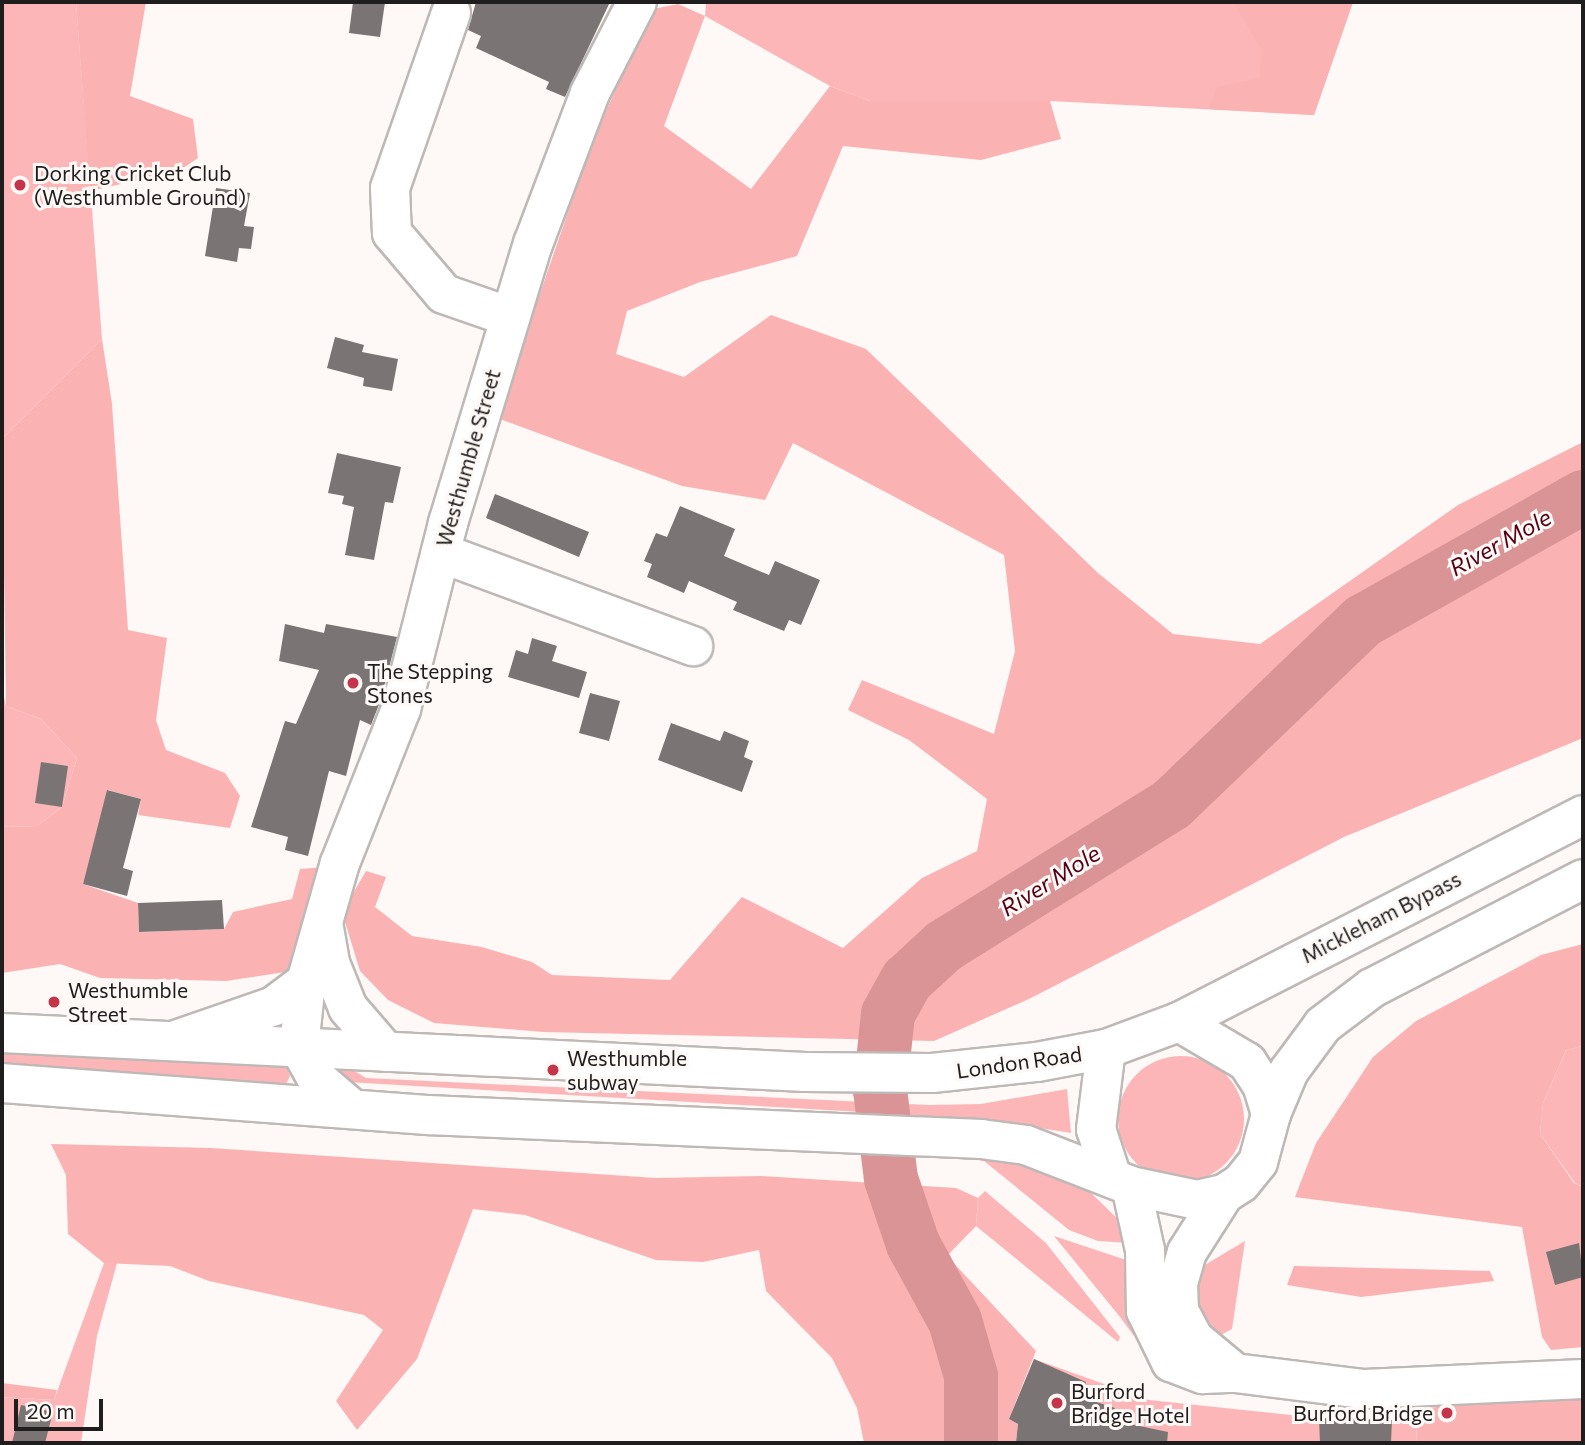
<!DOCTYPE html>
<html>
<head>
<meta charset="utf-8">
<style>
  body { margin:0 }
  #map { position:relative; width:1585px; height:1445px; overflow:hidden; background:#fef8f7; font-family:Commissioner,sans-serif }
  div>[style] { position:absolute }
  .green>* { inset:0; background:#fdb6b8 }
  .round { border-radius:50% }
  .forest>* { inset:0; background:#fbb2b3 }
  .river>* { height:54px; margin:-27px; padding:0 27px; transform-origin:27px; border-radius:27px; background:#da9495 }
  .building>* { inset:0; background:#7a7474 }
  .roads { filter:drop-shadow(2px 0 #beb8b7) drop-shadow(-2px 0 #beb8b7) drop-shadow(0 2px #beb8b7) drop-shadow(0 -2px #beb8b7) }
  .minor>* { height:38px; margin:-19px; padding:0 19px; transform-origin:19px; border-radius:19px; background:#fff }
  .major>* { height:38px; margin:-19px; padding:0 19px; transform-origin:19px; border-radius:19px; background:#fff }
  .highway>* { height:38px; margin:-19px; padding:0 19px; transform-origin:19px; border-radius:19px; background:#fff }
  .dots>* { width:19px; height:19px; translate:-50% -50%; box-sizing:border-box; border:4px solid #fef8f7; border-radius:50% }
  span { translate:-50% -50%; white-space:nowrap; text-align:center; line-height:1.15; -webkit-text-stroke:6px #fef8f7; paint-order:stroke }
  .poi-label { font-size:21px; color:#1f1d1d }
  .left { translate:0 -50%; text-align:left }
  .right { translate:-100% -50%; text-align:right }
  .street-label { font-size:21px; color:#1f1d1d }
  .water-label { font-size:23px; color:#540012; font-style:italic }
  .frame { position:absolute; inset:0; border:4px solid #1f1d1d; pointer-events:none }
  .scale { position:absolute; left:14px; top:1399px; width:89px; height:32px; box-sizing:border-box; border:4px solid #1f1d1d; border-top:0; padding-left:9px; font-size:21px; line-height:24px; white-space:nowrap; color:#1f1d1d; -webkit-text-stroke:5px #fef8f7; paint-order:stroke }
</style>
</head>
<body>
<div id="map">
  <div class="green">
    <div style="clip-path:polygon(2px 2px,76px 2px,102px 339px,2px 439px)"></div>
    <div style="clip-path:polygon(706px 2px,1353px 2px,1314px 115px,1050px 101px,870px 101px,830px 86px,705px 16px)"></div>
    <div style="clip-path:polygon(2px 687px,6px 706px,41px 719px,77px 758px,62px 807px,37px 826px,2px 827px)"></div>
    <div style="clip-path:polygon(1583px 1046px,1583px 1187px,1575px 1183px,1540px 1134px,1543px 1103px,1566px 1050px)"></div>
    <div style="clip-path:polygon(2px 1049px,285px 1063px,290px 1076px,286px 1084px,2px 1068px)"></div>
    <div class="round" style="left:1118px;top:1056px;width:126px;height:126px"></div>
    <div style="clip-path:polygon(324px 1065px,346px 1066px,366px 1078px,929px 1105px,981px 1104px,1067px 1089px,1071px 1133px,982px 1119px,347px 1082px)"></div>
    <div style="clip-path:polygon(994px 1155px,1090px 1192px,1124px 1225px,1129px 1243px,1098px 1241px,1069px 1230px,984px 1161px,961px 1157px)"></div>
    <div style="clip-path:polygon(985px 1191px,1046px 1243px,1120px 1337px,1118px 1342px,976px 1226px,978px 1198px)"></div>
    <div style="clip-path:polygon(1054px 1236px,1132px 1262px,1134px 1336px,1120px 1317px)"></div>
    <div style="clip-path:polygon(1245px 1241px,1232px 1329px,1217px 1337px,1191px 1298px,1193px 1272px)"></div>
    <div style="clip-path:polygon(104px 1263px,117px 1263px,97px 1336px,81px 1443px,2px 1443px,2px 1397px,54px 1400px)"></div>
    <div style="clip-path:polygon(1034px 1359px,1149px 1400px,1319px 1418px,1392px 1420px,1415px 1409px,1417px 1443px,1016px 1443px,1018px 1424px,1009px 1419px)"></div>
  </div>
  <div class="forest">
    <div style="clip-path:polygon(76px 2px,146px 2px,130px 96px,193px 119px,198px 158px,179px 171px,90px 191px)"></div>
    <div style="clip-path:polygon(1233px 2px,1353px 2px,1314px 115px,1208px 109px,1217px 87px,1260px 78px,1262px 51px)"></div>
    <div style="clip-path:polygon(678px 4px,705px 16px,664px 126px,751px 189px,830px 86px,870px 101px,1050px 101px,1061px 139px,981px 160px,843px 146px,797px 256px,700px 282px,627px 311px,616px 354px,684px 377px,771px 315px,866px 349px,1098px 573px,1173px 634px,1260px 644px,1458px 505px,1583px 442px,1583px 738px,1344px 837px,1029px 999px,934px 1041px,543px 1032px,434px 1023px,388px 1000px,360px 971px,342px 912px,366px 871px,386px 877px,375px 907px,412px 936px,482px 947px,532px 962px,552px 975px,670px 980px,742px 897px,843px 948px,922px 878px,977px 851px,987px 799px,909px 740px,848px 710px,862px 680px,994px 734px,1015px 651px,1004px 555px,793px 443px,765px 500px,682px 486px,497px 418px,594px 137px,653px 9px)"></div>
    <div style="clip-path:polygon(102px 339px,112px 404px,128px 630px,167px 638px,156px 720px,166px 750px,225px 773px,240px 796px,230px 828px,138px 815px,141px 799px,108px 790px,83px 884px,138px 903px,139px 932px,224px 929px,233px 912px,292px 899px,300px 869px,325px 867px,292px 971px,226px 981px,100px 978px,60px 964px,2px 973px,2px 827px,37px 826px,62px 807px,77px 758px,41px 719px,6px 706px,2px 439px)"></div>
    <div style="clip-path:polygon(1583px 944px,1583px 1046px,1566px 1050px,1543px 1103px,1540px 1134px,1574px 1183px,1583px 1187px,1583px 1347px,1551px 1350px,1542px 1337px,1522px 1227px,1295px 1197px,1316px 1143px,1373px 1057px,1416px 1021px,1541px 955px)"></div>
    <div style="clip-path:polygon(51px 1144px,211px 1148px,656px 1178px,760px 1176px,956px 1188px,978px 1198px,976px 1226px,947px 1256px,1036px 1351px,1009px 1419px,1018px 1424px,1016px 1443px,864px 1443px,857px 1408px,832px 1358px,766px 1291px,759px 1250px,703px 1262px,656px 1260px,525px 1215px,473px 1209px,417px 1359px,357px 1430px,336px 1401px,383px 1330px,364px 1315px,209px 1281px,170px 1266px,104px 1263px,68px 1234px,66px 1175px)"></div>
    <div style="clip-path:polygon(1294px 1266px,1490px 1271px,1494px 1281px,1361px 1297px,1287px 1285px)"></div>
    <div style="clip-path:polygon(2px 1383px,57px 1390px,54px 1400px,2px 1397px)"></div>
    <div style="clip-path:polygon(1583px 1394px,1583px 1443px,1417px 1443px,1415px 1409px)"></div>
  </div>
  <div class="river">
    <div style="left:971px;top:1443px;width:67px;rotate:-90deg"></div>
    <div style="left:971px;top:1376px;width:57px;rotate:-106.2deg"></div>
    <div style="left:955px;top:1321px;width:88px;rotate:-118.6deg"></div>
    <div style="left:913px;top:1244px;width:69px;rotate:-108.7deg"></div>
    <div style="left:891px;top:1179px;width:90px;rotate:-97deg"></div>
    <div style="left:880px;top:1090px;width:76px;rotate:-84deg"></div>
    <div style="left:888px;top:1014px;width:39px;rotate:-61deg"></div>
    <div style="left:907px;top:980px;width:50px;rotate:-42.6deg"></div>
    <div style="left:944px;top:946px;width:269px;rotate:-31.9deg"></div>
    <div style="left:1172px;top:804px;width:265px;rotate:-43.8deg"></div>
    <div style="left:1363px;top:621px;width:253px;rotate:-29.4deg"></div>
  </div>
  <div class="building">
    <div style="clip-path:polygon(353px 2px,385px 2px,380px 37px,349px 33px)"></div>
    <div style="clip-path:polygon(476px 2px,610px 2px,565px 97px,546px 89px,549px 82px,476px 48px,481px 36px,468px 30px)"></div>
    <div style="clip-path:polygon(216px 188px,250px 193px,244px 226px,254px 227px,251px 249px,239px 248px,237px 262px,205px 256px)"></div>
    <div style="clip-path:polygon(335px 337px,364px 345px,362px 352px,398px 359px,392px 391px,363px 386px,364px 378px,327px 368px)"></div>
    <div style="clip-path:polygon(337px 453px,401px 467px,393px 503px,385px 502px,374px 560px,345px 555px,354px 507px,342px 504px,344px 496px,328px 493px)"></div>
    <div style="clip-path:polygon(495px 494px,589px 532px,579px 557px,486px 518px)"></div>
    <div style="clip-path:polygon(680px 506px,735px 529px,724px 556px,769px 575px,775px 561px,820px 580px,801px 625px,789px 620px,784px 631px,733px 610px,737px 602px,689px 581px,684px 593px,647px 577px,652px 564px,644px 561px,656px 533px,667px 537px)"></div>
    <div style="clip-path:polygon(285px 624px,324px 633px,326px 624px,397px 637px,380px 702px,371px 725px,360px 720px,346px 776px,329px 771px,308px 856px,285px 850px,288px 837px,251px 827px,285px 721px,296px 724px,319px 670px,279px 661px)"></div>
    <div style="clip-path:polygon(532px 638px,557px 646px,552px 661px,587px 672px,579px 698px,508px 677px,516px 650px,528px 654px)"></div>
    <div style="clip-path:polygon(590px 693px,620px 701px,609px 741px,579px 733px)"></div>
    <div style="clip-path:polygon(671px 723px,720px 741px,724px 731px,749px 741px,744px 757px,753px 761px,742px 792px,658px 760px)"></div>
    <div style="clip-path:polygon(41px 762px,68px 766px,62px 807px,35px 803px)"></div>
    <div style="clip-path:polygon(107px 790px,141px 799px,123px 868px,133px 871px,127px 896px,83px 884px)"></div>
    <div style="clip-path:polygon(222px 900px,224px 929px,139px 932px,138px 903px)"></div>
    <div style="clip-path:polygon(1579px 1243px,1583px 1277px,1555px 1285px,1546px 1252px)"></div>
    <div style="clip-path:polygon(1034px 1359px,1086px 1382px,1081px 1397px,1115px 1408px,1111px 1420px,1168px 1432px,1167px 1443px,1016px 1443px,1018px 1424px,1009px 1419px)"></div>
    <div style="clip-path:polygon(21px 1405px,53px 1412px,45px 1443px,12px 1443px)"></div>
    <div style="clip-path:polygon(1319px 1418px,1392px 1420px,1391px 1443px,1320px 1443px)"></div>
  </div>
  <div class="roads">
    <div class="minor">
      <div style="left:451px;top:13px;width:185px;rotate:109.2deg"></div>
      <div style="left:390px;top:188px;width:45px;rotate:87.5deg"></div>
      <div style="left:392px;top:233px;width:80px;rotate:49.6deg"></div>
      <div style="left:444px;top:294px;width:70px;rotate:19.2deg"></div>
      <div style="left:441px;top:553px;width:269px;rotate:20.3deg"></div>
      <div style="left:324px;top:928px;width:36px;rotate:80deg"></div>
      <div style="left:330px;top:963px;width:48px;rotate:68.2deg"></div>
      <div style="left:348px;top:1008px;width:58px;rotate:49.2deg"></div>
      <div style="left:176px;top:1040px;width:104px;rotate:-19.1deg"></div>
      <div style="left:274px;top:1006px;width:40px;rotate:-37deg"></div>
      <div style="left:351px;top:1108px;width:45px;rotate:-139.5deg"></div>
      <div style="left:317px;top:1079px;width:37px;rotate:-119deg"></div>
      <div style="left:299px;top:1047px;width:65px;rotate:-83.9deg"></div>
      <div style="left:306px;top:982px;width:124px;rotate:-74.1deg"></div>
      <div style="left:340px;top:863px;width:166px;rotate:-68.4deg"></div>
      <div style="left:401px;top:709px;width:192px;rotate:-75.8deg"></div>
      <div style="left:448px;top:523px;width:292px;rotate:-73.1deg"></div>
      <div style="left:533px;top:244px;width:161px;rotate:-69.3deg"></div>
      <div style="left:590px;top:93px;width:102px;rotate:-62.7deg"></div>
    </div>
    <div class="major">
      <div style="left:1131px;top:1186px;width:66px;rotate:77.7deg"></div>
      <div style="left:1145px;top:1250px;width:61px;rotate:89.1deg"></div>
      <div style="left:1146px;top:1311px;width:57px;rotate:63.9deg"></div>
      <div style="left:1171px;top:1362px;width:34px;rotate:21deg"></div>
      <div style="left:1203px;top:1374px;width:32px;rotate:-2deg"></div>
      <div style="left:1235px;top:1373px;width:130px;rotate:7.1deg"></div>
      <div style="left:1364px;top:1389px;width:219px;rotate:-2.6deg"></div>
      <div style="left:1224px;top:1194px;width:69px;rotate:122.5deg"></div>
      <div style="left:1187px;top:1252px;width:33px;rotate:106deg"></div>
      <div style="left:1178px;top:1284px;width:27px;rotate:88deg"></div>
      <div style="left:1179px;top:1311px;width:32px;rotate:62deg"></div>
      <div style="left:1194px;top:1339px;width:53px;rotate:39.7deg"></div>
    </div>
    <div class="highway">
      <div style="left:2px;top:1033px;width:804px;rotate:2.78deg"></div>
      <div style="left:805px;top:1072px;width:127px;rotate:0.5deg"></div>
      <div style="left:932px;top:1073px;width:106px;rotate:-6deg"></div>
      <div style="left:1037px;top:1062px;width:70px;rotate:-10.7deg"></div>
      <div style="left:1106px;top:1049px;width:78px;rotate:-20.3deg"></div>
      <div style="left:1179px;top:1022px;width:454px;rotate:-27.1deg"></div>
      <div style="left:1106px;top:1049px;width:81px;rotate:97.1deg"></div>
      <div style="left:1096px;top:1129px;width:52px;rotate:71.9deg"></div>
      <div style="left:2px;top:1083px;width:427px;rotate:4.3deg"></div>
      <div style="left:428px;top:1115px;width:554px;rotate:2.49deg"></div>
      <div style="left:981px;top:1139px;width:45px;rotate:7.6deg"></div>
      <div style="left:1026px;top:1145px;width:113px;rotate:21.3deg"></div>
      <div style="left:1131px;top:1186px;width:67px;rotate:12deg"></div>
      <div style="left:1197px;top:1200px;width:28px;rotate:-13deg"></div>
      <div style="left:1224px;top:1194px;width:20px;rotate:-33deg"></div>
      <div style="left:1241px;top:1183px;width:27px;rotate:-51deg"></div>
      <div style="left:1258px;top:1162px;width:50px;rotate:-74.8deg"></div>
      <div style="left:1271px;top:1114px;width:30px;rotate:-107deg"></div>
      <div style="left:1262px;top:1085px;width:27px;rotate:-123deg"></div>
      <div style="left:1247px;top:1062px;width:79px;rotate:-149.5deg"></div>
      <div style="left:1271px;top:1114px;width:47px;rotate:-67.3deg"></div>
      <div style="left:1289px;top:1071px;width:57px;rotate:-53.5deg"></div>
      <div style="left:1323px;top:1025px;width:61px;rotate:-37.1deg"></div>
      <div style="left:1372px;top:988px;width:237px;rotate:-27.3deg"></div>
    </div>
  </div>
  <div class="dots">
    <div style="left:20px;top:185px;background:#c53449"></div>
    <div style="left:353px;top:683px;background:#c53449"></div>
    <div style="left:54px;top:1002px;background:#c53449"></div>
    <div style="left:553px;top:1070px;background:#c53449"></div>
    <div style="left:1057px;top:1403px;background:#c53449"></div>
    <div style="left:1447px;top:1413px;background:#c53449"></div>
  </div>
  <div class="poi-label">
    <span class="left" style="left:34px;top:185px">Dorking Cricket Club<br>(Westhumble Ground)</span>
    <span class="left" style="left:367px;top:683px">The Stepping<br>Stones</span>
    <span class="left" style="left:68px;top:1002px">Westhumble<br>Street</span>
    <span class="left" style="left:567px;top:1070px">Westhumble<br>subway</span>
    <span class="left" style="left:1071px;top:1403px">Burford<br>Bridge Hotel</span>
    <span class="right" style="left:1433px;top:1413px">Burford Bridge</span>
  </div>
  <div class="street-label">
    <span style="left:468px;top:458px;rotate:-74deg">Westhumble Street</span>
    <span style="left:1381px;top:917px;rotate:-27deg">Mickleham Bypass</span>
    <span style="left:1019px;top:1062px;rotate:-8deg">London Road</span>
  </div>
  <div class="water-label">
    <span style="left:1500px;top:542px;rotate:-29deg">River Mole</span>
    <span style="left:1050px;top:880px;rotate:-32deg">River Mole</span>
  </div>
  <div class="frame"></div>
  <div class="scale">20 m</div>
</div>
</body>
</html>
